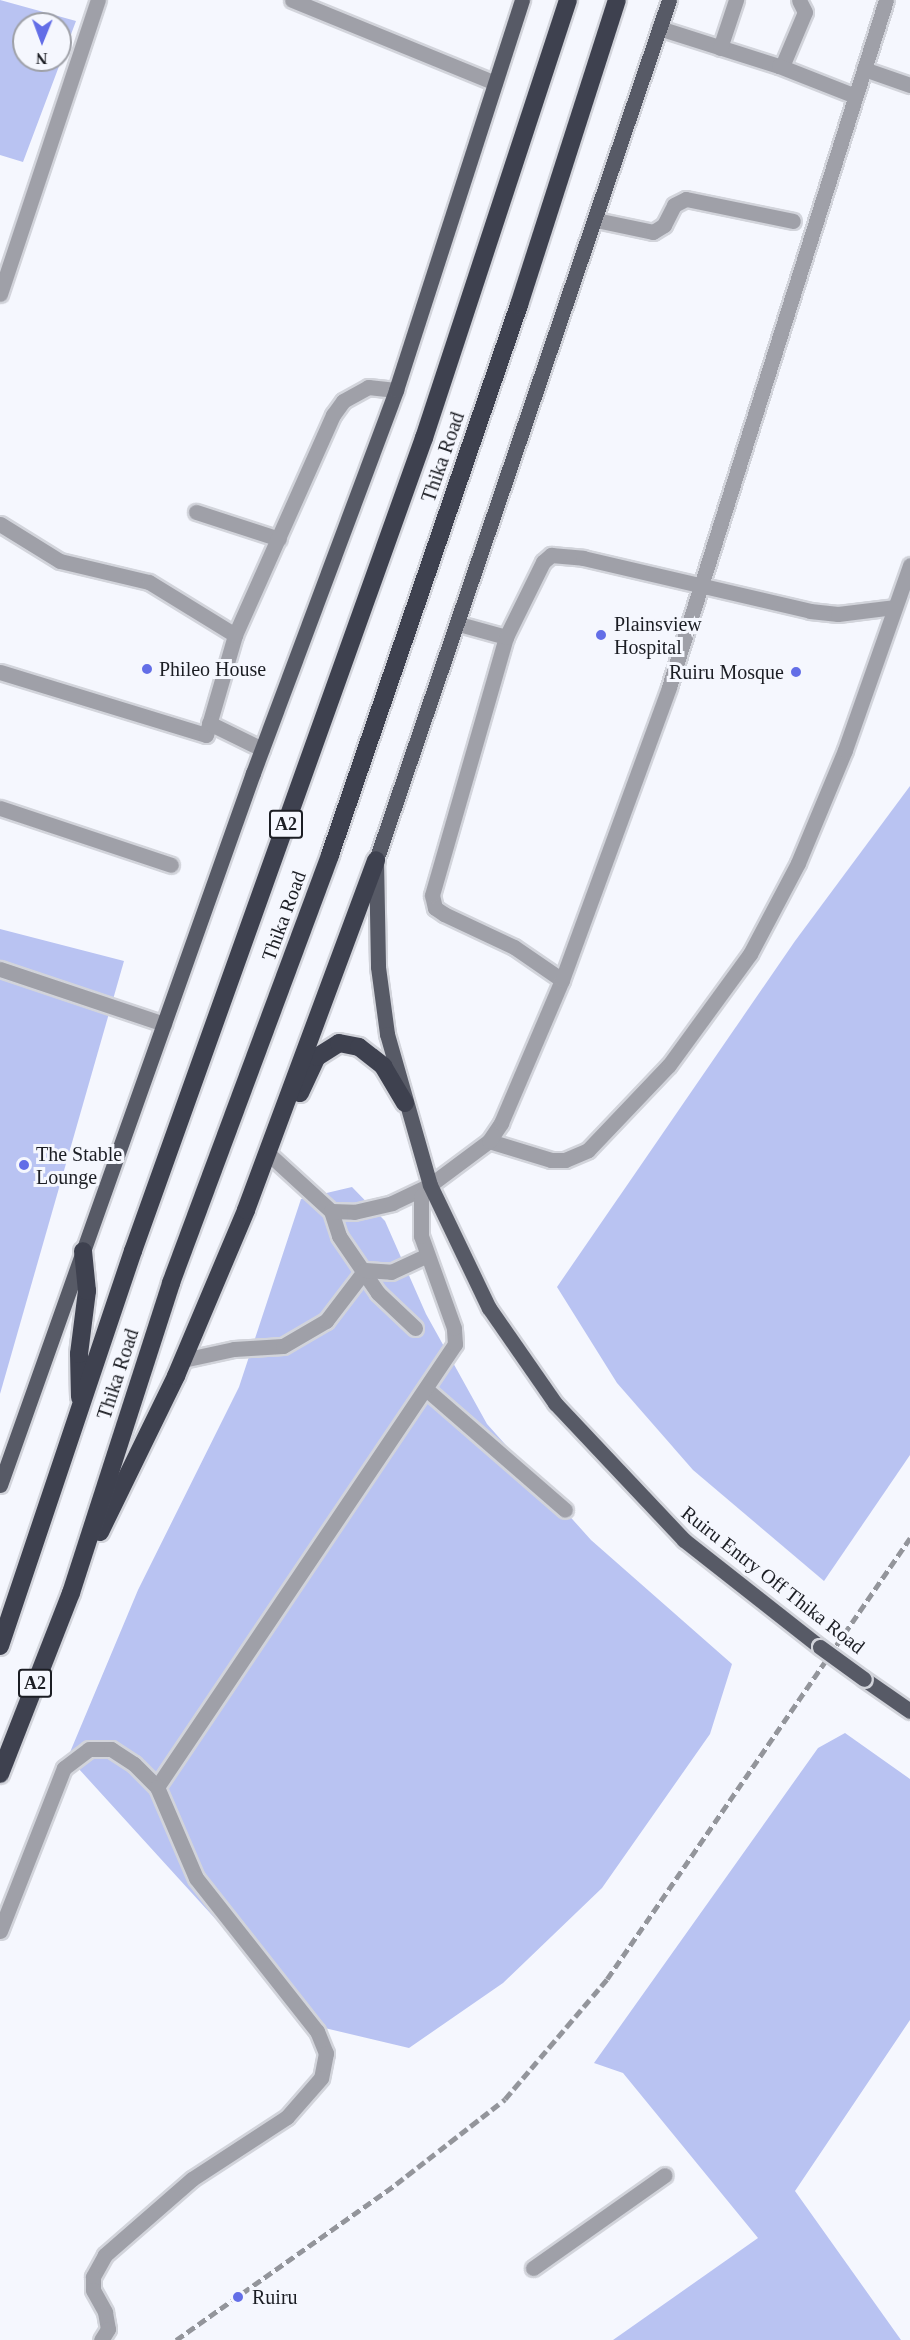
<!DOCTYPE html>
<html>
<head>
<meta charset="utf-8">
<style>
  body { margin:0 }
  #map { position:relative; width:910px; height:2340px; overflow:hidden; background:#f5f7fe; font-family:Georgia,serif }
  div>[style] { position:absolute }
  .green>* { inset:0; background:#b9c3f2 }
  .roads { filter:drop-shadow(2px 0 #d2d4db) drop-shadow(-2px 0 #d2d4db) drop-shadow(0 2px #d2d4db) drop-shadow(0 -2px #d2d4db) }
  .minor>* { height:15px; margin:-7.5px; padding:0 7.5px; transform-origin:7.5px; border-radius:7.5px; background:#9fa0a8 }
  .major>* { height:15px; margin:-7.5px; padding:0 7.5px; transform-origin:7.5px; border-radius:7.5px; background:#575a66 }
  .highway>* { height:18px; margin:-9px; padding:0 9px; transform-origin:9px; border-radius:9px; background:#3e414f }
  .rail>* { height:4.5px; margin-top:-2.25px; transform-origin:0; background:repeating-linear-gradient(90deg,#93959b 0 9px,transparent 0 13.5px) }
  .bridges { filter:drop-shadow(2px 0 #d2d4db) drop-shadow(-2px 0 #d2d4db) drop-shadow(0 2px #d2d4db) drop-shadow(0 -2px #d2d4db) }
  .major-bridge>* { height:15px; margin:-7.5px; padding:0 7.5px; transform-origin:7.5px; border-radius:7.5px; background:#575a66 }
  .dots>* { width:16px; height:16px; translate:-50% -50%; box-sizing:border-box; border:3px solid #f5f7fe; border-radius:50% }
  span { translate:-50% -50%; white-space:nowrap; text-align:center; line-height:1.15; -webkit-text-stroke:6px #f5f7fe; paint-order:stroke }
  .shield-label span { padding:2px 4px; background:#f5f7fe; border:2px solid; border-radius:4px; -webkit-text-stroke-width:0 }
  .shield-label { font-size:18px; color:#1c1e24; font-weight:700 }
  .street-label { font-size:20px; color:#1c1e24 }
  .poi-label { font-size:20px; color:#1c1e24 }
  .left { translate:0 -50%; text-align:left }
  .right { translate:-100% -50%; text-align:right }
  .north { position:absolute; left:12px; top:12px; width:60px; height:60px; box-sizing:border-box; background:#f5f7fe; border:2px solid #9ea0a7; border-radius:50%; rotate:181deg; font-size:16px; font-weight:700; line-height:24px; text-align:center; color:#1c1e24 }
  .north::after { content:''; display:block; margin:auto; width:21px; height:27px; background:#636ee7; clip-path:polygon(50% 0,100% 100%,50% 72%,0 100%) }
</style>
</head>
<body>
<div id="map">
  <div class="green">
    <div style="clip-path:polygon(evenodd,0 0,76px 21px,23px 162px,0 155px,0 0,24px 24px,60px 24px,60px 60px,24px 60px,24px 24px)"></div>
    <div style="clip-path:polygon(910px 786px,910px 1455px,824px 1581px,693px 1470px,617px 1383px,557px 1287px,795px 941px)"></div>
    <div style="clip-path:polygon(0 929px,124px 961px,0 1394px)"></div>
    <div style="clip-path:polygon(352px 1187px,385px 1221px,426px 1314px,487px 1424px,591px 1540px,732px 1664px,710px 1734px,602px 1888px,503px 1983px,409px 2048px,312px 2025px,68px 1757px,138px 1590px,239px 1387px,301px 1199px)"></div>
    <div style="clip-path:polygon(845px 1733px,910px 1779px,910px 2020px,795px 2191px,901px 2340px,613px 2340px,758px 2238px,623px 2073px,594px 2063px,818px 1748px)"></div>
  </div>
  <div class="roads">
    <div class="minor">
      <div style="left:292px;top:0;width:219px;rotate:22.2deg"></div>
      <div style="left:659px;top:28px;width:126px;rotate:17.6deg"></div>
      <div style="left:779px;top:66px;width:4px;rotate:-27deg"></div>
      <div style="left:783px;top:64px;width:56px;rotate:-67.1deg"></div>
      <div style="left:805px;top:12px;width:13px;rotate:-117deg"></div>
      <div style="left:720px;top:48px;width:51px;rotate:-71.6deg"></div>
      <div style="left:779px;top:66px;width:82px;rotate:21.5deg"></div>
      <div style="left:864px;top:69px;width:49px;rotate:19.2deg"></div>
      <div style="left:596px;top:220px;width:58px;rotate:11.9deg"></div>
      <div style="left:653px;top:232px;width:13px;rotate:-32deg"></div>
      <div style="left:664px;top:225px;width:22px;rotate:-63deg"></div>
      <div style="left:674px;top:205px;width:13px;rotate:-27deg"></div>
      <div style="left:686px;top:199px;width:109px;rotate:11.6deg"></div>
      <div style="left:0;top:294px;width:310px;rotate:-71.6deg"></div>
      <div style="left:196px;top:512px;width:87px;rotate:18deg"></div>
      <div style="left:0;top:524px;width:70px;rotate:31.7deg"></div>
      <div style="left:60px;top:561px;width:91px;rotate:13.3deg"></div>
      <div style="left:149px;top:582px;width:101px;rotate:31.6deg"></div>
      <div style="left:459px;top:624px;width:49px;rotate:15.5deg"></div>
      <div style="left:0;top:672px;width:215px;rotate:17deg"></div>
      <div style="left:206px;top:735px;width:104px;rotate:-73.8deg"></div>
      <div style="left:235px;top:635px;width:241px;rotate:-66deg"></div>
      <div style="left:333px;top:415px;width:17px;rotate:-54deg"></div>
      <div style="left:343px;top:401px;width:29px;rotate:-29deg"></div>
      <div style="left:368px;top:387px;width:28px;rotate:6deg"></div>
      <div style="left:209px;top:723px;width:59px;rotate:26.1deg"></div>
      <div style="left:0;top:808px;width:180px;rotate:18.4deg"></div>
      <div style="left:0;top:969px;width:173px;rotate:18.5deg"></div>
      <div style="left:562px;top:980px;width:58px;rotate:-145.5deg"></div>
      <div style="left:514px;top:947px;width:77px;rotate:-154.8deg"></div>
      <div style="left:444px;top:914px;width:11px;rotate:-146deg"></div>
      <div style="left:435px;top:908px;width:13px;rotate:-103deg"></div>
      <div style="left:432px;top:895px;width:268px;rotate:-74deg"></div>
      <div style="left:506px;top:637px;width:84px;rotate:-63.7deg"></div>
      <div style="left:543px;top:562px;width:11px;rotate:-41deg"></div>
      <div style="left:551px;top:555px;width:32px;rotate:5deg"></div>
      <div style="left:583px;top:558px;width:233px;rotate:13.1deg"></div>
      <div style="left:810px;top:611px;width:28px;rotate:6deg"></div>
      <div style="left:838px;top:614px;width:56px;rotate:-7.1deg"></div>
      <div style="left:489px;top:1141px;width:65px;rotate:17deg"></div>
      <div style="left:551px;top:1160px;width:14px"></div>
      <div style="left:565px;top:1160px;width:25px;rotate:-23deg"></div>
      <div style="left:588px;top:1150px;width:117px;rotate:-46.4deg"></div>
      <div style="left:669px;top:1065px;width:137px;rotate:-53.9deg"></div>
      <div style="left:750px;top:954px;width:103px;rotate:-62.2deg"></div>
      <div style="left:798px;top:863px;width:122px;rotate:-67.4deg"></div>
      <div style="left:845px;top:750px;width:196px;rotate:-70.6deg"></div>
      <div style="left:271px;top:1156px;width:81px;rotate:42.5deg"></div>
      <div style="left:331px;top:1211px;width:26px;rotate:72deg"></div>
      <div style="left:339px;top:1236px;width:69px;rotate:55.6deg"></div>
      <div style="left:378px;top:1293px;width:51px;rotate:43.4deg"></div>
      <div style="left:331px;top:1211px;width:23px;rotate:2deg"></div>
      <div style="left:354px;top:1212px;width:39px;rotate:-13deg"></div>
      <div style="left:392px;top:1203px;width:42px;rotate:-25.3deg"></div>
      <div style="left:430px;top:1185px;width:74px;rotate:-36.7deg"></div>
      <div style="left:489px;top:1141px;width:22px;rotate:-56deg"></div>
      <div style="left:501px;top:1123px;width:155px;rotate:-66.9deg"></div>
      <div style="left:562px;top:980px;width:312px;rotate:-69.9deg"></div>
      <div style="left:669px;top:687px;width:720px;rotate:-72.47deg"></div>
      <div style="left:183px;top:1360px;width:52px;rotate:-12.2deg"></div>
      <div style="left:234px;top:1349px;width:49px;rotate:-3.5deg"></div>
      <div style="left:283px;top:1346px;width:50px;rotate:-30.2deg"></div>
      <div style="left:326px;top:1321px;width:64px;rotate:-52.6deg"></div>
      <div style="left:365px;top:1270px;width:26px;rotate:4deg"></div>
      <div style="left:391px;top:1272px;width:38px;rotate:-25deg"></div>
      <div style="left:426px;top:1389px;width:184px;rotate:41deg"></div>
      <div style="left:157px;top:1787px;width:534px;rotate:-56.07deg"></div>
      <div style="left:455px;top:1344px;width:16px;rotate:-94deg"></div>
      <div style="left:454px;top:1328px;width:98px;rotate:-109.7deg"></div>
      <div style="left:421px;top:1236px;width:39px;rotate:-90deg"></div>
      <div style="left:421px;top:1197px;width:15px;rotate:-53deg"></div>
      <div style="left:0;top:1931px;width:175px;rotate:-68.6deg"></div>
      <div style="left:64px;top:1768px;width:31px;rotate:-37deg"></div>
      <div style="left:89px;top:1749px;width:22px"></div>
      <div style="left:111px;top:1749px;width:27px;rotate:33deg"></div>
      <div style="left:134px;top:1764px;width:33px;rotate:45deg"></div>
      <div style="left:157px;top:1787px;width:99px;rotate:66.8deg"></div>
      <div style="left:196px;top:1878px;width:195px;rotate:51.7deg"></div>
      <div style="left:317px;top:2031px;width:24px;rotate:68deg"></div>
      <div style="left:326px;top:2053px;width:25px;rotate:101deg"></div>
      <div style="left:321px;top:2078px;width:52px;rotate:131.1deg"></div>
      <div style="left:287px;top:2117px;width:113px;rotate:146.9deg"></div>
      <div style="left:192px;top:2179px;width:116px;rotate:138.9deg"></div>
      <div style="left:105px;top:2255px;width:25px;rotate:119deg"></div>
      <div style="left:93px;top:2277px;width:13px;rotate:90deg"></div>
      <div style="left:93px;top:2290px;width:25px;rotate:61deg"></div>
      <div style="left:105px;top:2312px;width:17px;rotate:80deg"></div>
      <div style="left:108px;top:2329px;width:13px;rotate:122deg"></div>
      <div style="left:533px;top:2268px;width:161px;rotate:-35.2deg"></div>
    </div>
    <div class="major">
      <div style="left:669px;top:0;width:909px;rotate:108.81deg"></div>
      <div style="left:376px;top:860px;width:107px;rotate:88.9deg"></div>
      <div style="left:378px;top:967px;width:68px;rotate:82.3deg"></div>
      <div style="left:387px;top:1034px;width:157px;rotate:74.1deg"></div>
      <div style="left:430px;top:1185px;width:136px;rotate:64.4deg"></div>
      <div style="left:489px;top:1308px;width:116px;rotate:55.2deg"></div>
      <div style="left:555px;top:1403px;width:188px;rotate:46.7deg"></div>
      <div style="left:684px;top:1540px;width:173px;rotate:38.2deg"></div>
      <div style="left:0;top:1485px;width:756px;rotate:-70.44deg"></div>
      <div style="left:253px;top:773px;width:409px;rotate:-69.5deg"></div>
      <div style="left:396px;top:390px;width:410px;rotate:-72.1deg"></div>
      <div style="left:864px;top:1679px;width:56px;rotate:34.8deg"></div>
    </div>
    <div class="highway">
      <div style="left:300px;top:1093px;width:40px;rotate:-65deg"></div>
      <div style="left:317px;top:1057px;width:26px;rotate:-32deg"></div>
      <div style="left:339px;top:1043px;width:20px;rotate:11deg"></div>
      <div style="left:359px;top:1047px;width:31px;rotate:38deg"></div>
      <div style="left:383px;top:1066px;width:43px;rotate:59.3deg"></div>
      <div style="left:80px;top:1397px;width:43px;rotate:-91.3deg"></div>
      <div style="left:79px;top:1354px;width:64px;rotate:-82.8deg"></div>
      <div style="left:87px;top:1291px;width:40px;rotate:-95.7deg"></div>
      <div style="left:100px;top:1532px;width:174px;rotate:-64deg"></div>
      <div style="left:176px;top:1376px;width:180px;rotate:-67.1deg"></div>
      <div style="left:246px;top:1210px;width:373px;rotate:-69.6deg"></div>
      <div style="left:0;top:1646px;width:417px;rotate:-71.4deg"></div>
      <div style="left:133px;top:1251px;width:864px;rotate:-70.31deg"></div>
      <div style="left:424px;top:438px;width:461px;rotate:-71.8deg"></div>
      <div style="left:0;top:1774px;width:194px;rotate:-68.6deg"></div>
      <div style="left:71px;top:1593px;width:326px;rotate:-72.1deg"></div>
      <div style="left:171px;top:1283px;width:457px;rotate:-69.6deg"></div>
      <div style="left:330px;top:855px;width:582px;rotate:-71.04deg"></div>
      <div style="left:519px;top:305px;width:320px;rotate:-72.2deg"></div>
    </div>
  </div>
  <div class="rail">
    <div style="left:176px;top:2340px;width:270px;rotate:-35.3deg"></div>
    <div style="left:396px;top:2184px;width:138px;rotate:-37.9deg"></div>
    <div style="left:505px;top:2099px;width:157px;rotate:-49.6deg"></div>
    <div style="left:607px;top:1979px;width:535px;rotate:-55.51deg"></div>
  </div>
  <div class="bridges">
    <div class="major-bridge">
      <div style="left:820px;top:1647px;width:54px;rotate:36deg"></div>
    </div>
  </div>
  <div class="dots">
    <div style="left:601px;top:635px;background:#636ee7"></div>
    <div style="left:147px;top:669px;background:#636ee7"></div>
    <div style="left:796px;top:672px;background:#636ee7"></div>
    <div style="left:24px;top:1165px;background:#636ee7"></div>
    <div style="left:238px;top:2297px;background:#636ee7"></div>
  </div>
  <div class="shield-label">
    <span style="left:286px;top:824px">A2</span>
    <span style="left:35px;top:1683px">A2</span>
  </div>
  <div class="street-label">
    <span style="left:443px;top:457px;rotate:-71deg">Thika Road</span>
    <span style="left:284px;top:916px;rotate:-70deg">Thika Road</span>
    <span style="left:118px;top:1374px;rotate:-72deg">Thika Road</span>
    <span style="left:773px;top:1580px;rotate:38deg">Ruiru Entry Off Thika Road</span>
  </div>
  <div class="poi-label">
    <span class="left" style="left:614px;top:636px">Plainsview<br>Hospital</span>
    <span class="left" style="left:159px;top:669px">Phileo House</span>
    <span class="right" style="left:784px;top:672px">Ruiru Mosque</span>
    <span class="left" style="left:36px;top:1166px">The Stable<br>Lounge</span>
    <span class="left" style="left:252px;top:2297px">Ruiru</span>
  </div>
  <div class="north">N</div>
</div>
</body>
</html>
